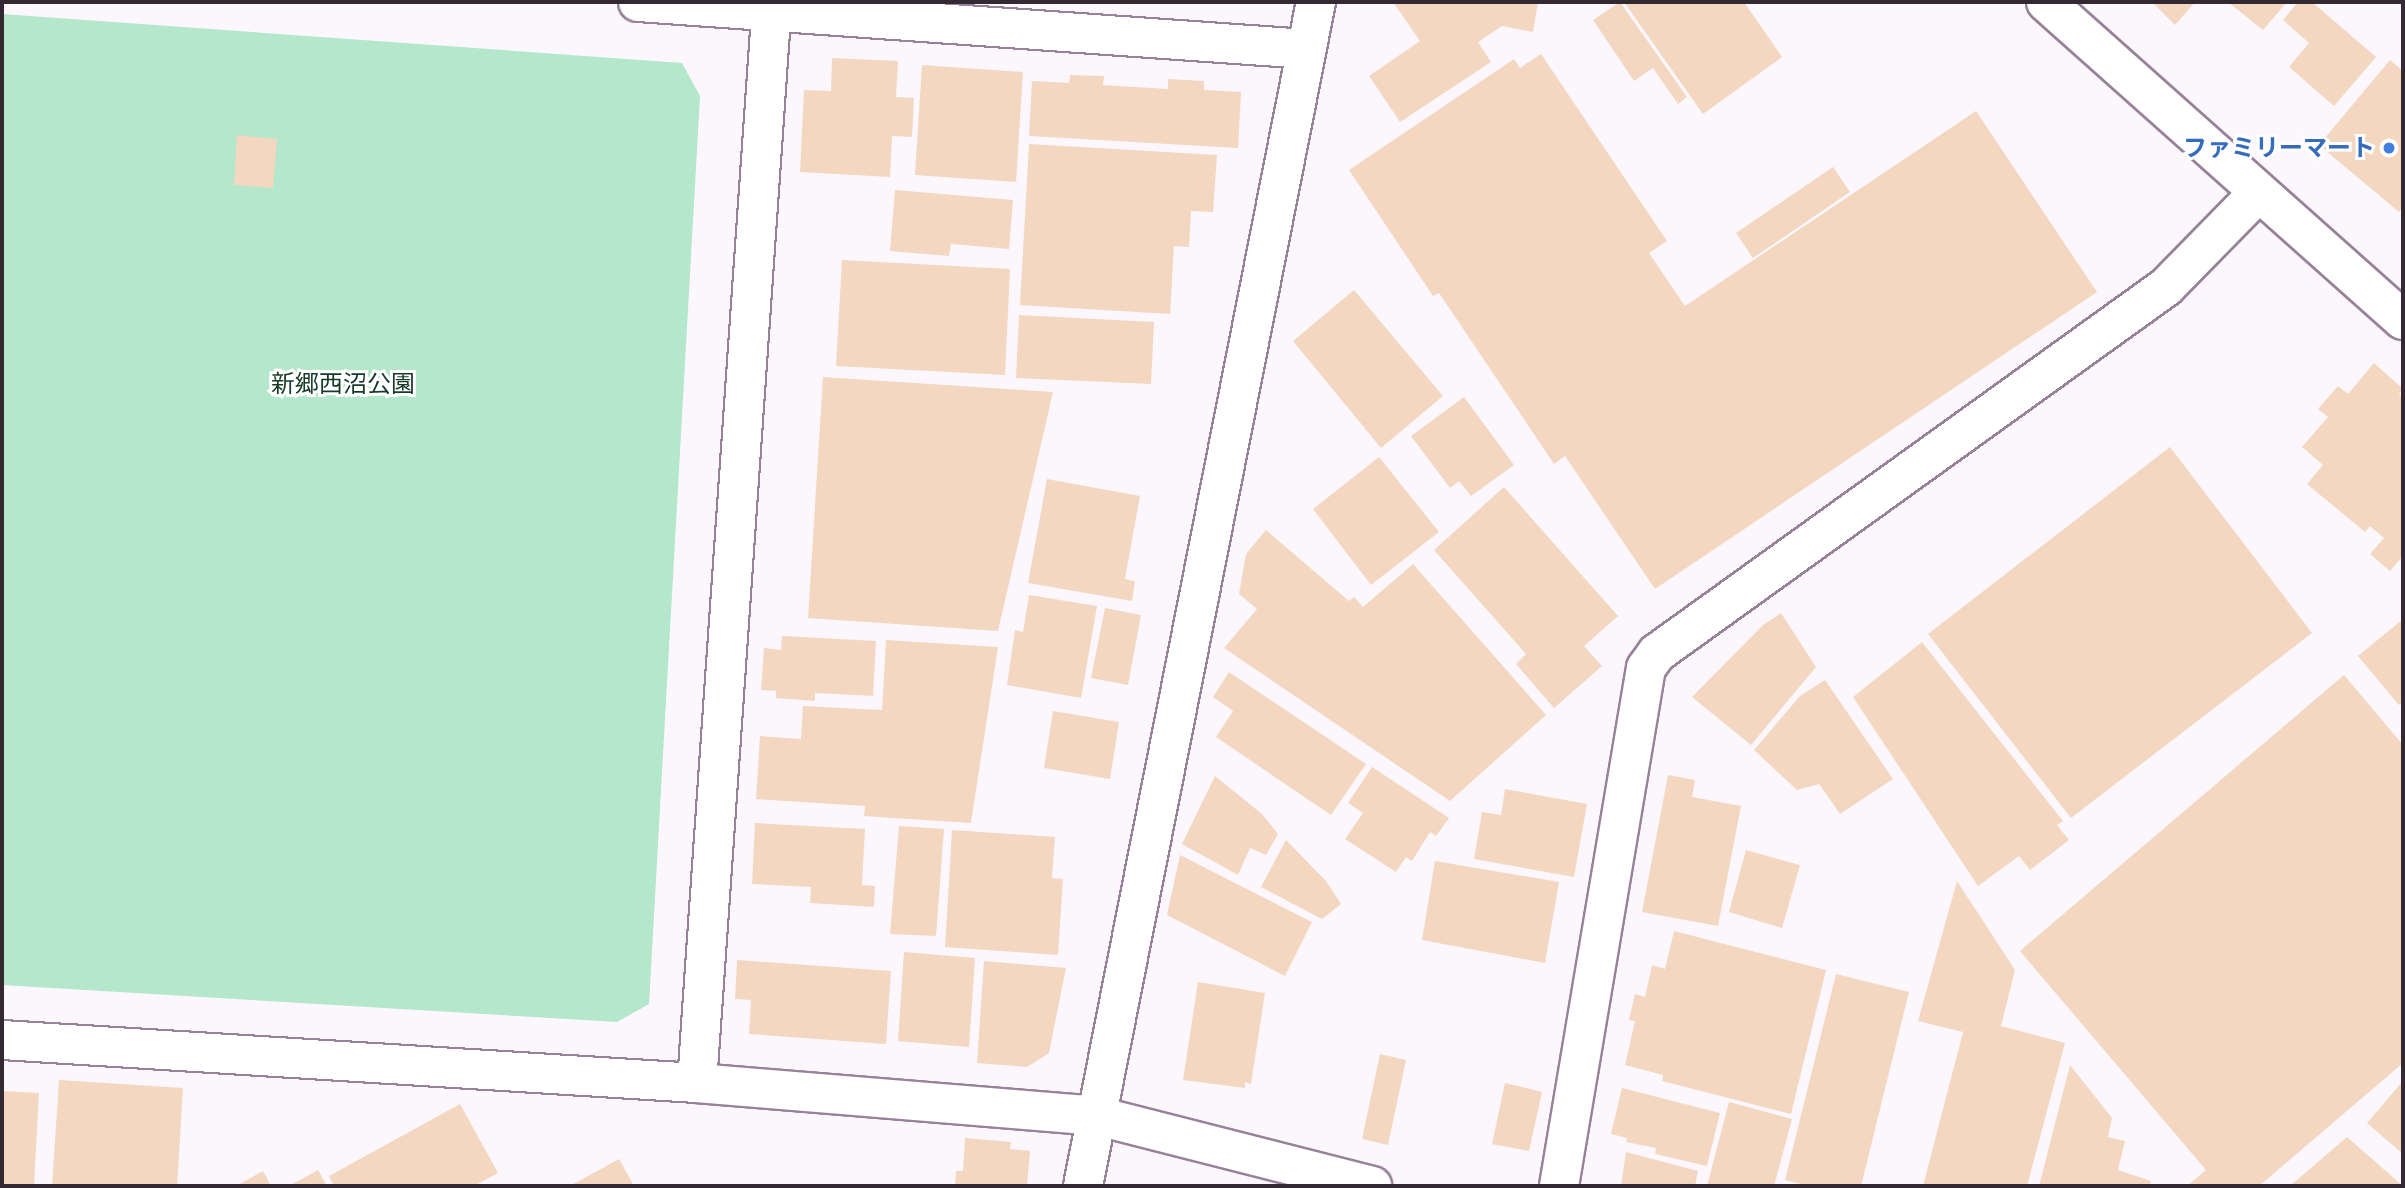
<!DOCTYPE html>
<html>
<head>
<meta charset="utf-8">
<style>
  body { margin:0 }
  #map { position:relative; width:2405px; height:1188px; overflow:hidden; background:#fcf7fc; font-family:Arial,"Noto Sans JP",sans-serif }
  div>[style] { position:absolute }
  .green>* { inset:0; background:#b4e7cb }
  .building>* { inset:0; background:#f3d7c0 }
  .roads { filter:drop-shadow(2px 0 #98829a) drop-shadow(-2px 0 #98829a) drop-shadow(0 2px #98829a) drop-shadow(0 -2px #98829a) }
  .minor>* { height:38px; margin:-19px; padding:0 19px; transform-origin:19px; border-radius:19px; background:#fff }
  .major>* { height:38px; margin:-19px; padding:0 19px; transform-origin:19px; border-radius:19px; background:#fff }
  .dots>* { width:19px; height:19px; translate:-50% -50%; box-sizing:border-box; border:4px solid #fff; border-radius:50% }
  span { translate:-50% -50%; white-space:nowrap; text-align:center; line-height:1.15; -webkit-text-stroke:6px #fff; paint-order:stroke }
  .shop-label { font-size:24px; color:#366cbe; font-weight:700 }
  .right { translate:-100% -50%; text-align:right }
  .park-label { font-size:24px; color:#163928 }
  .frame { position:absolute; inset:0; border:4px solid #322933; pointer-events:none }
</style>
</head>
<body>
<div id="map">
  <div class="green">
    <div style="clip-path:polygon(2px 14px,682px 63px,700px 96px,649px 1004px,617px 1022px,2px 985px)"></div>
  </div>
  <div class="building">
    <div style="clip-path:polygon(1393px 2px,1538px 2px,1533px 32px,1502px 26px,1478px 42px,1491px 62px,1400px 122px,1369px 76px,1420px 41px)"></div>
    <div style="clip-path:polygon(1620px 2px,1687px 97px,1678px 104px,1653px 68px,1634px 81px,1593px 20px)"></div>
    <div style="clip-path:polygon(1624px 2px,1744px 2px,1782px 57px,1703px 114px)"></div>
    <div style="clip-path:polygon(2152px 2px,2195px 2px,2175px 25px)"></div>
    <div style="clip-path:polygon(2228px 2px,2287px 2px,2263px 30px)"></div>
    <div style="clip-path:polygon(2298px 2px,2312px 2px,2376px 57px,2334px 106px,2289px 67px,2309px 43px,2283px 20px)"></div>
    <div style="clip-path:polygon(1541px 54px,1667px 241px,1649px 253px,1685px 306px,1976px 111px,2097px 292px,1655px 589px,1565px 456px,1554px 464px,1439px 293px,1433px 296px,1349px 170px,1514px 59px,1520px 68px)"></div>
    <div style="clip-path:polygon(832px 58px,898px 61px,896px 97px,914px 98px,912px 137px,892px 136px,890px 177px,800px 172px,804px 90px,831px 91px)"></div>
    <div style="clip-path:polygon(2390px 60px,2403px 71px,2403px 207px,2399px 212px,2319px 145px)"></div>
    <div style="clip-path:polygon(922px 65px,1023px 72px,1016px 182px,915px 175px)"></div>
    <div style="clip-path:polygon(1070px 75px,1104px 76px,1103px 85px,1168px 89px,1168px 79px,1204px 81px,1204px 90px,1241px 92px,1238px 148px,1029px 136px,1032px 81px,1069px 83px)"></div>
    <div style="clip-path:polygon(237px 135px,277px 139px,273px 188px,234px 185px)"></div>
    <div style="clip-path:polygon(1029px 144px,1217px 155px,1213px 212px,1191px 211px,1189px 247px,1174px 246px,1170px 314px,1020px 305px)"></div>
    <div style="clip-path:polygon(1833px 167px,1850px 192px,1753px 258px,1736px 233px)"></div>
    <div style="clip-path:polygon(895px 190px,1013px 200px,1009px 249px,951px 244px,949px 256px,890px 251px)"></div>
    <div style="clip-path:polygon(842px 260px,1010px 269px,1005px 375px,836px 366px)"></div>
    <div style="clip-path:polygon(1354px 290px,1443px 396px,1381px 448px,1293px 341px)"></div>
    <div style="clip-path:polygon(1019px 315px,1154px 322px,1151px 384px,1016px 378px)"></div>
    <div style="clip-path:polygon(2374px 363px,2403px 389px,2399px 394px,2403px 398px,2403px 556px,2390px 571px,2370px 554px,2384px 538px,2370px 526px,2365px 532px,2307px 484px,2323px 465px,2302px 447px,2328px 417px,2318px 409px,2338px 386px,2348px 394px)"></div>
    <div style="clip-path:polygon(823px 377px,1053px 392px,998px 631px,808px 618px)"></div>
    <div style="clip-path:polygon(1464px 397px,1514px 465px,1471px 496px,1459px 481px,1450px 488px,1411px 436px)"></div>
    <div style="clip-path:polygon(2170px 447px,2312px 633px,2071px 818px,1928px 634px)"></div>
    <div style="clip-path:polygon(1379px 457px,1439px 532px,1371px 585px,1313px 509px)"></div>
    <div style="clip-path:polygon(1047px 479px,1140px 496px,1125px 579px,1135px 581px,1132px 601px,1028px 583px)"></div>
    <div style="clip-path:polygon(1504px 487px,1618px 616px,1584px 646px,1602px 666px,1554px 708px,1516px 664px,1526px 654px,1434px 550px)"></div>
    <div style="clip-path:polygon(1266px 530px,1349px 601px,1354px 597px,1363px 607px,1413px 564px,1546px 715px,1450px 801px,1224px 648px,1257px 609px,1239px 594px,1246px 554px)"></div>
    <div style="clip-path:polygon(1029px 595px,1097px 606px,1081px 698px,1007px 685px,1015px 630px,1023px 632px)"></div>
    <div style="clip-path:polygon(1105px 608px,1141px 615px,1128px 685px,1091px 678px)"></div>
    <div style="clip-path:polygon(1781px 613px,1816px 667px,1751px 745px,1692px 697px,1763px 625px)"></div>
    <div style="clip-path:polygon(2403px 619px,2403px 701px,2399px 705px,2358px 656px)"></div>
    <div style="clip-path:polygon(782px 636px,876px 641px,873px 696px,815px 693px,815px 701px,776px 698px,776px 691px,761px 690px,764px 648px,781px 650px)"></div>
    <div style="clip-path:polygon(886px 640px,998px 647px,971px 823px,864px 816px,865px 806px,756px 799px,760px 736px,801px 739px,803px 706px,882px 710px)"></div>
    <div style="clip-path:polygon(1922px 642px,2063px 821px,2057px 825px,2069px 840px,2030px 870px,2019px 856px,1978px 886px,1853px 697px)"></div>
    <div style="clip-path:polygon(1229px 672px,1366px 764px,1331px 815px,1216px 737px,1233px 711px,1213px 697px)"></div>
    <div style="clip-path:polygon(2344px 675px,2403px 745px,2403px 1063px,2259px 1186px,2187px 1186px,2206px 1170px,2020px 951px)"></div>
    <div style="clip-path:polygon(1825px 680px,1893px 779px,1840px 814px,1819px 784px,1797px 790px,1754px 750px,1800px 696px)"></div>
    <div style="clip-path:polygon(1053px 711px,1119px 722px,1110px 779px,1044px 768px)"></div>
    <div style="clip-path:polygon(1372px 767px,1449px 818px,1436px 836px,1430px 832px,1412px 861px,1406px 857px,1396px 872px,1345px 839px,1363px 813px,1348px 803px)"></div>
    <div style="clip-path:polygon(1668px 775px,1695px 780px,1692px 797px,1741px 806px,1718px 926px,1642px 912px)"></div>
    <div style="clip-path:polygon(1215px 776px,1262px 814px,1278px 834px,1266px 855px,1250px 848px,1238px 875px,1182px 844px)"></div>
    <div style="clip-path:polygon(1505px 789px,1587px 804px,1574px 877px,1474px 859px,1482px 812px,1501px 815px)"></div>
    <div style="clip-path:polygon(755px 823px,865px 829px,862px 885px,875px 886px,874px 907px,810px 903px,811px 887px,752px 884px)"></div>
    <div style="clip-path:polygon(899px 826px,944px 829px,936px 936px,890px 934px)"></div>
    <div style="clip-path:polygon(952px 830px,1055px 837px,1052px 878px,1063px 879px,1058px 955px,945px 947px)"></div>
    <div style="clip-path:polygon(1286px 840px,1326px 881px,1341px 904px,1322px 919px,1261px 887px)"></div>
    <div style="clip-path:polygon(1746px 850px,1800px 865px,1782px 928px,1729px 912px)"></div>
    <div style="clip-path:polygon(1180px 855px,1312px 922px,1285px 976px,1167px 915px)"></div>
    <div style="clip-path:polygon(1435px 861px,1559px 882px,1545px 963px,1422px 940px)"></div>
    <div style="clip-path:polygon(1957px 881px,2015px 970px,2001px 1026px,2065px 1043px,2027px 1186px,1923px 1186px,1963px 1032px,1918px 1021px)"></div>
    <div style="clip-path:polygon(1674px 931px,1826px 970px,1791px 1114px,1662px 1081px,1663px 1075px,1625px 1065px,1635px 1021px,1629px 1020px,1635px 994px,1645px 997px,1652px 965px,1665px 969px)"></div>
    <div style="clip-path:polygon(904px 952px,975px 958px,969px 1047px,898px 1041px)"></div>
    <div style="clip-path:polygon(737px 960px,891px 971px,886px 1044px,749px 1034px,751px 1000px,735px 999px)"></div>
    <div style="clip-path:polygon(984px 961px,1066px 968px,1049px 1053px,1027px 1067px,977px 1063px)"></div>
    <div style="clip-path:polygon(1836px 974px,1909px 992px,1861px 1186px,1808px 1186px,1785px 1180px)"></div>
    <div style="clip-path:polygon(1198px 982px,1265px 993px,1251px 1084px,1245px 1082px,1245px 1088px,1183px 1080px)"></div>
    <div style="clip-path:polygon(1380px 1054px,1406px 1060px,1388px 1145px,1362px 1139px)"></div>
    <div style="clip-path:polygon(2070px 1065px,2112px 1118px,2108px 1137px,2125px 1141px,2118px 1170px,2151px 1181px,2150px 1186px,2039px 1186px)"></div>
    <div style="clip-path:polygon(59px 1080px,183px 1088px,177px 1186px,52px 1186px)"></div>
    <div style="clip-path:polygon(2403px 1081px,2403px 1154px,2367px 1123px)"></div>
    <div style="clip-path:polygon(1505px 1083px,1542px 1092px,1529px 1151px,1492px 1144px)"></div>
    <div style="clip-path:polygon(1622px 1088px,1720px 1113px,1707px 1166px,1655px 1154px,1656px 1148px,1626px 1142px,1627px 1138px,1611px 1134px)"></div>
    <div style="clip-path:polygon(2px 1091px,39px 1093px,34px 1186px,2px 1186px)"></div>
    <div style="clip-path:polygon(1729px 1102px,1792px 1119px,1774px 1186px,1707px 1186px)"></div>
    <div style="clip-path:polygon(460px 1104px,498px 1173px,474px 1186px,334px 1186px,329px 1176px)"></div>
    <div style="clip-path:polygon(2347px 1137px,2403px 1186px,2290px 1186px)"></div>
    <div style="clip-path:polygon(965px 1138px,1011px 1142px,1010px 1149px,1030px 1151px,1027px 1186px,955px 1186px,956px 1171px,963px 1171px)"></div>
    <div style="clip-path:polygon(1626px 1152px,1698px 1171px,1695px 1186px,1621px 1186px)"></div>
    <div style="clip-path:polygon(619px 1159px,634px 1186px,570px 1186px)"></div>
    <div style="clip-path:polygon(318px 1170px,327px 1186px,289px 1186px)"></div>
    <div style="clip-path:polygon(263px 1171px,271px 1186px,236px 1186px)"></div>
  </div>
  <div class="roads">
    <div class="minor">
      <div style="left:638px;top:2px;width:670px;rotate:4.02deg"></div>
      <div style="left:2px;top:1040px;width:696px;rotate:3.54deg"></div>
      <div style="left:697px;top:1083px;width:402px;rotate:4.7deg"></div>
      <div style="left:1098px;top:1116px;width:283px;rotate:14.3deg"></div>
      <div style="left:697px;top:1083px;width:1084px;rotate:-86.03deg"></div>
      <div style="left:1083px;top:1186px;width:1207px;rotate:-78.87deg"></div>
      <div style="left:1559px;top:1186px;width:525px;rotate:-80.47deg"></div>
      <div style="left:1646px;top:668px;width:19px;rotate:-54deg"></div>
      <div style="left:1657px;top:653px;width:627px;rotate:-35.72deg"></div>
      <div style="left:2166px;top:287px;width:132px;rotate:-45.6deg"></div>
    </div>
    <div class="major">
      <div style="left:2046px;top:2px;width:478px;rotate:41.7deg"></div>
    </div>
  </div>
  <div class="dots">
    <div style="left:2389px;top:148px;background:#3f7fe0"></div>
  </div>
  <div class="shop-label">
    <span class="right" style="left:2375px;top:148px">ファミリーマート</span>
  </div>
  <div class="park-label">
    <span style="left:343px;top:384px">新郷西沼公園</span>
  </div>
  <div class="frame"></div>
</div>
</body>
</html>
